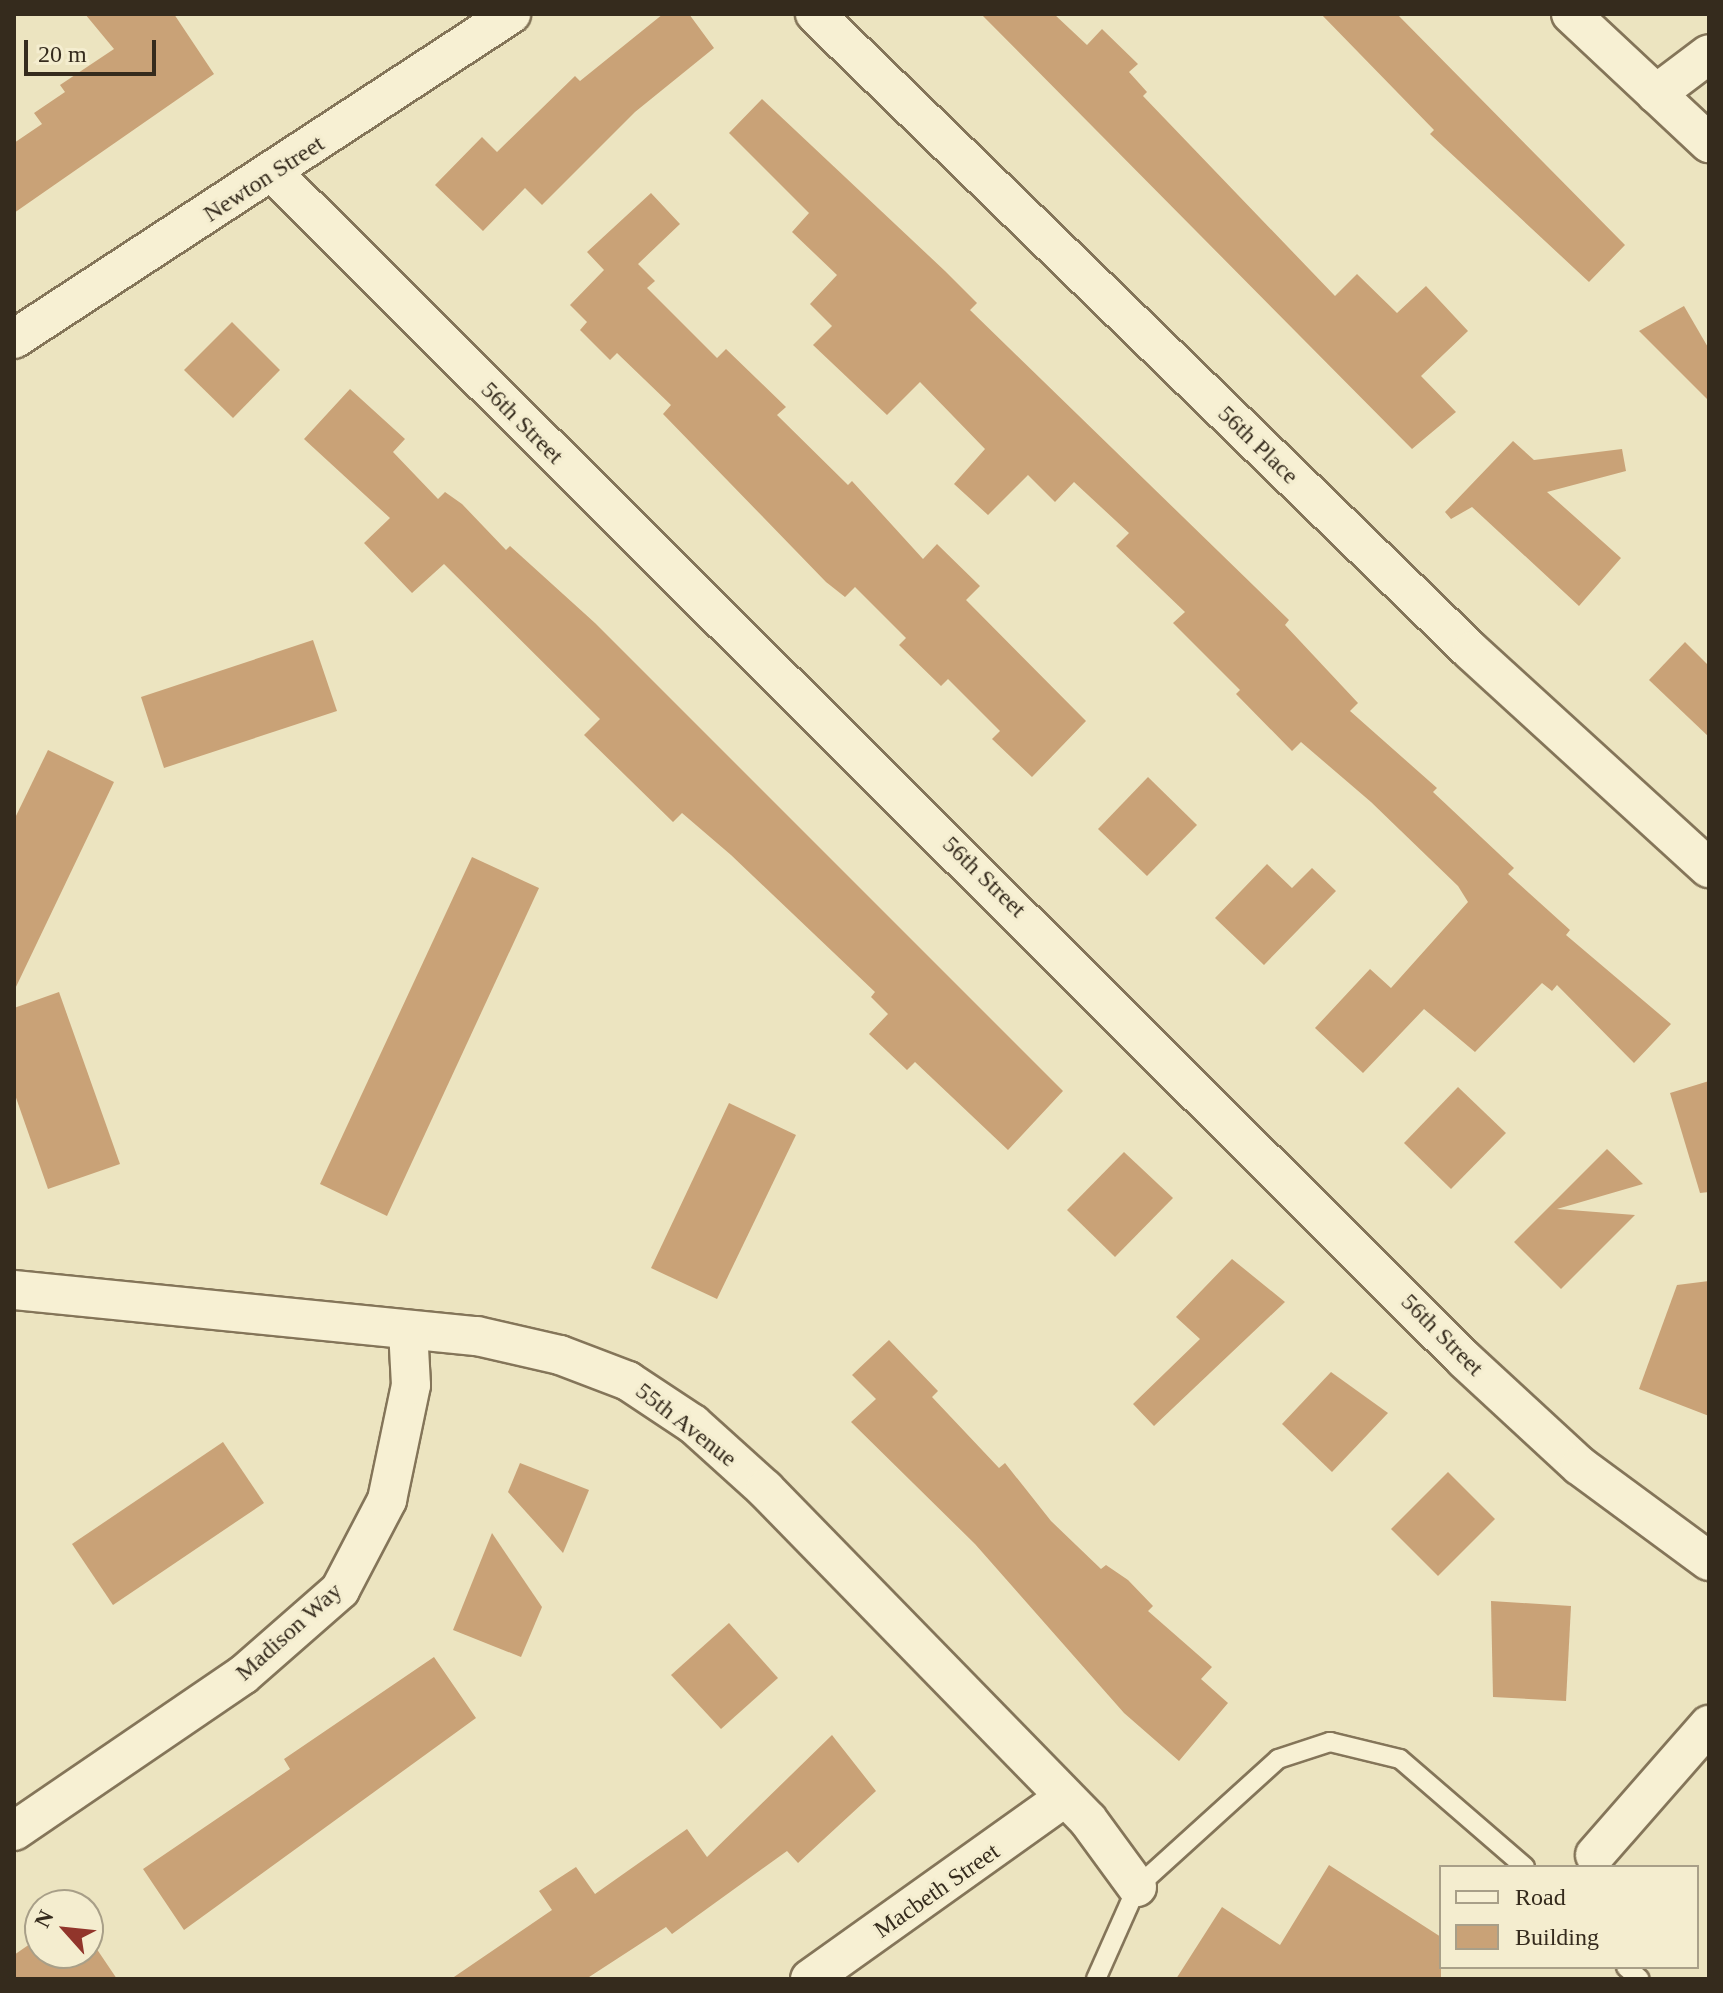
<!DOCTYPE html>
<html>
<head>
<meta charset="utf-8">
<style>
  body { margin:0 }
  #map { position:relative; width:1723px; height:1993px; overflow:hidden; background:#ece4c0; font-family:Georgia,serif }
  div>[style] { position:absolute }
  .building>* { inset:0; background:#c9a277 }
  .roads { filter:drop-shadow(2px 0 #847559) drop-shadow(-2px 0 #847559) drop-shadow(0 2px #847559) drop-shadow(0 -2px #847559) }
  .service>* { height:18px; margin:-9px; padding:0 9px; transform-origin:9px; border-radius:9px; background:#f7f0d3 }
  .minor>* { height:38px; margin:-19px; padding:0 19px; transform-origin:19px; border-radius:19px; background:#f7f0d3 }
  span { translate:-50% -50%; white-space:nowrap; text-align:center; line-height:1.15; -webkit-text-stroke:6px #f4edcf; paint-order:stroke }
  .street-label { font-size:24px; color:#352b1d }
  .frame { position:absolute; inset:0; border:16px solid #352b1d; pointer-events:none }
  .legend { position:absolute; left:1439px; top:1865px; width:260px; height:104px; box-sizing:border-box; background:#f4edcf; border:2px solid #a89f88; margin:0; padding:10px 14px; list-style:none; font-size:24px; color:#352b1d }
  .legend li { display:flex; align-items:center; gap:16px; height:40px }
  .legend b { width:40px; border:2px solid #a89f88 }
  .north { position:absolute; left:24px; top:1889px; width:80px; height:80px; box-sizing:border-box; background:#f4edcf; border:2px solid #a89f88; border-radius:50%; rotate:297deg; font-size:22px; font-weight:700; line-height:32px; text-align:center; color:#352b1d }
  .north::after { content:''; display:block; margin:auto; width:28px; height:36px; background:#91352b; clip-path:polygon(50% 0,100% 100%,50% 72%,0 100%) }
  .scale { position:absolute; left:24px; top:40px; width:132px; height:36px; box-sizing:border-box; border:4px solid #352b1d; border-top:0; padding-left:10px; font-size:24px; line-height:28px; white-space:nowrap; color:#352b1d; -webkit-text-stroke:6px #f4edcf; paint-order:stroke }
</style>
</head>
<body>
<div id="map">
  <div class="building">
    <div style="clip-path:polygon(85px 14px,174px 14px,214px 74px,14px 213px,14px 143px,42px 124px,34px 113px,65px 92px,60px 85px,114px 49px)"></div>
    <div style="clip-path:polygon(663px 14px,689px 14px,714px 48px,635px 112px,542px 205px,525px 188px,483px 231px,435px 185px,482px 137px,497px 152px,575px 76px,580px 81px)"></div>
    <div style="clip-path:polygon(981px 14px,1054px 14px,1087px 45px,1102px 29px,1138px 64px,1129px 72px,1147px 92px,1143px 96px,1335px 296px,1357px 274px,1397px 313px,1426px 286px,1468px 331px,1421px 376px,1456px 412px,1412px 449px)"></div>
    <div style="clip-path:polygon(1321px 14px,1397px 14px,1625px 245px,1589px 282px,1430px 134px,1434px 130px)"></div>
    <div style="clip-path:polygon(762px 99px,945px 271px,977px 303px,970px 310px,1289px 620px,1285px 625px,1358px 703px,1350px 711px,1437px 788px,1433px 792px,1514px 868px,1508px 874px,1570px 930px,1566px 935px,1671px 1024px,1634px 1063px,1557px 985px,1552px 991px,1542px 983px,1475px 1052px,1424px 1009px,1363px 1073px,1315px 1028px,1370px 969px,1391px 988px,1468px 902px,1458px 886px,1371px 802px,1301px 742px,1292px 751px,1236px 694px,1240px 690px,1173px 623px,1185px 612px,1116px 546px,1129px 533px,1074px 482px,1055px 502px,1028px 475px,988px 515px,954px 484px,985px 449px,920px 382px,887px 415px,813px 345px,832px 326px,810px 304px,837px 275px,792px 232px,809px 213px,729px 133px)"></div>
    <div style="clip-path:polygon(651px 193px,680px 224px,638px 264px,655px 281px,647px 288px,717px 358px,726px 349px,786px 407px,777px 415px,848px 485px,852px 481px,923px 559px,937px 544px,980px 586px,966px 600px,1086px 721px,1032px 777px,992px 739px,1000px 731px,948px 679px,941px 686px,899px 645px,906px 638px,855px 587px,845px 597px,826px 582px,663px 414px,671px 405px,617px 353px,610px 360px,580px 330px,587px 322px,570px 305px,604px 270px,587px 252px)"></div>
    <div style="clip-path:polygon(1684px 306px,1709px 349px,1709px 401px,1639px 331px)"></div>
    <div style="clip-path:polygon(232px 322px,280px 370px,233px 418px,184px 370px)"></div>
    <div style="clip-path:polygon(350px 389px,405px 439px,393px 452px,438px 499px,445px 492px,462px 504px,506px 550px,510px 546px,595px 623px,1063px 1091px,1008px 1150px,915px 1062px,907px 1070px,869px 1034px,888px 1014px,871px 997px,875px 992px,731px 855px,682px 813px,673px 822px,584px 735px,600px 719px,444px 564px,412px 593px,364px 543px,390px 518px,304px 439px)"></div>
    <div style="clip-path:polygon(1513px 441px,1534px 460px,1622px 449px,1626px 471px,1547px 492px,1621px 558px,1579px 606px,1472px 507px,1451px 519px,1445px 512px)"></div>
    <div style="clip-path:polygon(313px 640px,337px 711px,164px 768px,141px 697px)"></div>
    <div style="clip-path:polygon(1685px 642px,1709px 666px,1709px 737px,1649px 680px)"></div>
    <div style="clip-path:polygon(48px 750px,114px 782px,14px 991px,14px 820px)"></div>
    <div style="clip-path:polygon(1148px 777px,1197px 825px,1147px 876px,1098px 829px)"></div>
    <div style="clip-path:polygon(472px 857px,539px 888px,387px 1216px,320px 1184px)"></div>
    <div style="clip-path:polygon(1267px 864px,1292px 888px,1312px 868px,1336px 891px,1264px 965px,1215px 918px)"></div>
    <div style="clip-path:polygon(59px 992px,120px 1164px,48px 1189px,14px 1092px,14px 1008px)"></div>
    <div style="clip-path:polygon(1709px 1081px,1709px 1192px,1700px 1193px,1670px 1093px)"></div>
    <div style="clip-path:polygon(1458px 1087px,1506px 1133px,1451px 1189px,1404px 1143px)"></div>
    <div style="clip-path:polygon(729px 1103px,796px 1135px,717px 1299px,651px 1268px)"></div>
    <div style="clip-path:polygon(1607px 1149px,1643px 1184px,1557px 1209px,1635px 1215px,1561px 1289px,1514px 1242px)"></div>
    <div style="clip-path:polygon(1124px 1152px,1173px 1198px,1115px 1257px,1067px 1210px)"></div>
    <div style="clip-path:polygon(1232px 1259px,1285px 1302px,1154px 1426px,1133px 1404px,1200px 1339px,1176px 1317px)"></div>
    <div style="clip-path:polygon(1709px 1281px,1709px 1416px,1639px 1389px,1677px 1285px)"></div>
    <div style="clip-path:polygon(889px 1340px,938px 1391px,932px 1397px,999px 1468px,1005px 1463px,1051px 1521px,1101px 1569px,1106px 1565px,1128px 1580px,1153px 1606px,1148px 1611px,1212px 1667px,1201px 1679px,1228px 1703px,1179px 1761px,1124px 1713px,975px 1544px,851px 1422px,876px 1399px,852px 1375px)"></div>
    <div style="clip-path:polygon(1331px 1372px,1388px 1413px,1332px 1472px,1282px 1424px)"></div>
    <div style="clip-path:polygon(223px 1442px,264px 1503px,113px 1605px,72px 1544px)"></div>
    <div style="clip-path:polygon(520px 1463px,589px 1490px,563px 1553px,508px 1492px)"></div>
    <div style="clip-path:polygon(1448px 1472px,1495px 1519px,1438px 1576px,1391px 1529px)"></div>
    <div style="clip-path:polygon(492px 1533px,542px 1607px,521px 1657px,453px 1630px)"></div>
    <div style="clip-path:polygon(1491px 1601px,1571px 1606px,1566px 1701px,1493px 1697px)"></div>
    <div style="clip-path:polygon(729px 1623px,778px 1678px,721px 1729px,671px 1675px)"></div>
    <div style="clip-path:polygon(434px 1657px,476px 1718px,184px 1930px,143px 1869px,290px 1769px,284px 1759px)"></div>
    <div style="clip-path:polygon(832px 1735px,876px 1791px,798px 1863px,787px 1851px,672px 1934px,666px 1927px,586px 1979px,451px 1979px,552px 1910px,539px 1891px,576px 1867px,595px 1894px,687px 1829px,707px 1857px)"></div>
    <div style="clip-path:polygon(1329px 1865px,1441px 1937px,1441px 1979px,1176px 1979px,1222px 1907px,1280px 1945px)"></div>
    <div style="clip-path:polygon(88px 1936px,117px 1979px,14px 1979px,14px 1955px,40px 1937px,40px 1953px,88px 1953px)"></div>
  </div>
  <div class="roads">
    <div class="service">
      <div style="left:1626px;top:1967px;width:18px;rotate:41deg"></div>
      <div style="left:1096px;top:1979px;width:101px;rotate:-66deg"></div>
      <div style="left:1137px;top:1887px;width:190px;rotate:-42.2deg"></div>
      <div style="left:1278px;top:1759px;width:55px;rotate:-18.1deg"></div>
      <div style="left:1330px;top:1742px;width:72px;rotate:13.7deg"></div>
      <div style="left:1400px;top:1759px;width:165px;rotate:40.8deg"></div>
    </div>
    <div class="minor">
      <div style="left:815px;top:14px;width:914px;rotate:44.16deg"></div>
      <div style="left:1471px;top:651px;width:322px;rotate:42.4deg"></div>
      <div style="left:1571px;top:14px;width:189px;rotate:43.1deg"></div>
      <div style="left:1656px;top:94px;width:66px;rotate:-37deg"></div>
      <div style="left:275px;top:175px;width:1679px;rotate:44.88deg"></div>
      <div style="left:1465px;top:1360px;width:156px;rotate:42.7deg"></div>
      <div style="left:1580px;top:1466px;width:160px;rotate:36.4deg"></div>
      <div style="left:14px;top:339px;width:594px;rotate:-33.18deg"></div>
      <div style="left:14px;top:1290px;width:465px;rotate:5.7deg"></div>
      <div style="left:477px;top:1336px;width:85px;rotate:12.9deg"></div>
      <div style="left:560px;top:1355px;width:73px;rotate:20.9deg"></div>
      <div style="left:628px;top:1381px;width:78px;rotate:33.5deg"></div>
      <div style="left:693px;top:1424px;width:97px;rotate:42.1deg"></div>
      <div style="left:765px;top:1489px;width:462px;rotate:45.7deg"></div>
      <div style="left:1088px;top:1820px;width:83px;rotate:53.8deg"></div>
      <div style="left:14px;top:1831px;width:277px;rotate:-34.3deg"></div>
      <div style="left:243px;top:1675px;width:129px;rotate:-41.2deg"></div>
      <div style="left:340px;top:1590px;width:102px;rotate:-62.4deg"></div>
      <div style="left:387px;top:1500px;width:117px;rotate:-78.2deg"></div>
      <div style="left:411px;top:1385px;width:55px;rotate:-93.1deg"></div>
      <div style="left:1595px;top:1855px;width:173px;rotate:-48.8deg"></div>
      <div style="left:810px;top:1979px;width:310px;rotate:-35.5deg"></div>
    </div>
  </div>
  <div class="street-label">
    <span style="left:264px;top:179px;rotate:-33deg">Newton Street</span>
    <span style="left:522px;top:423px;rotate:45deg">56th Street</span>
    <span style="left:1258px;top:445px;rotate:44deg">56th Place</span>
    <span style="left:984px;top:877px;rotate:44deg">56th Street</span>
    <span style="left:1442px;top:1335px;rotate:45deg">56th Street</span>
    <span style="left:686px;top:1425px;rotate:38deg">55th Avenue</span>
    <span style="left:289px;top:1632px;rotate:-42deg">Madison Way</span>
    <span style="left:937px;top:1891px;rotate:-35deg">Macbeth Street</span>
  </div>
  <div class="frame"></div>
  <ul class="legend">
  <li><b style="height:10px;background:#f7f0d3"></b>Road</li>
  <li><b style="height:22px;background:#c9a277"></b>Building</li>
  </ul>
  <div class="north">N</div>
  <div class="scale">20 m</div>
</div>
</body>
</html>
